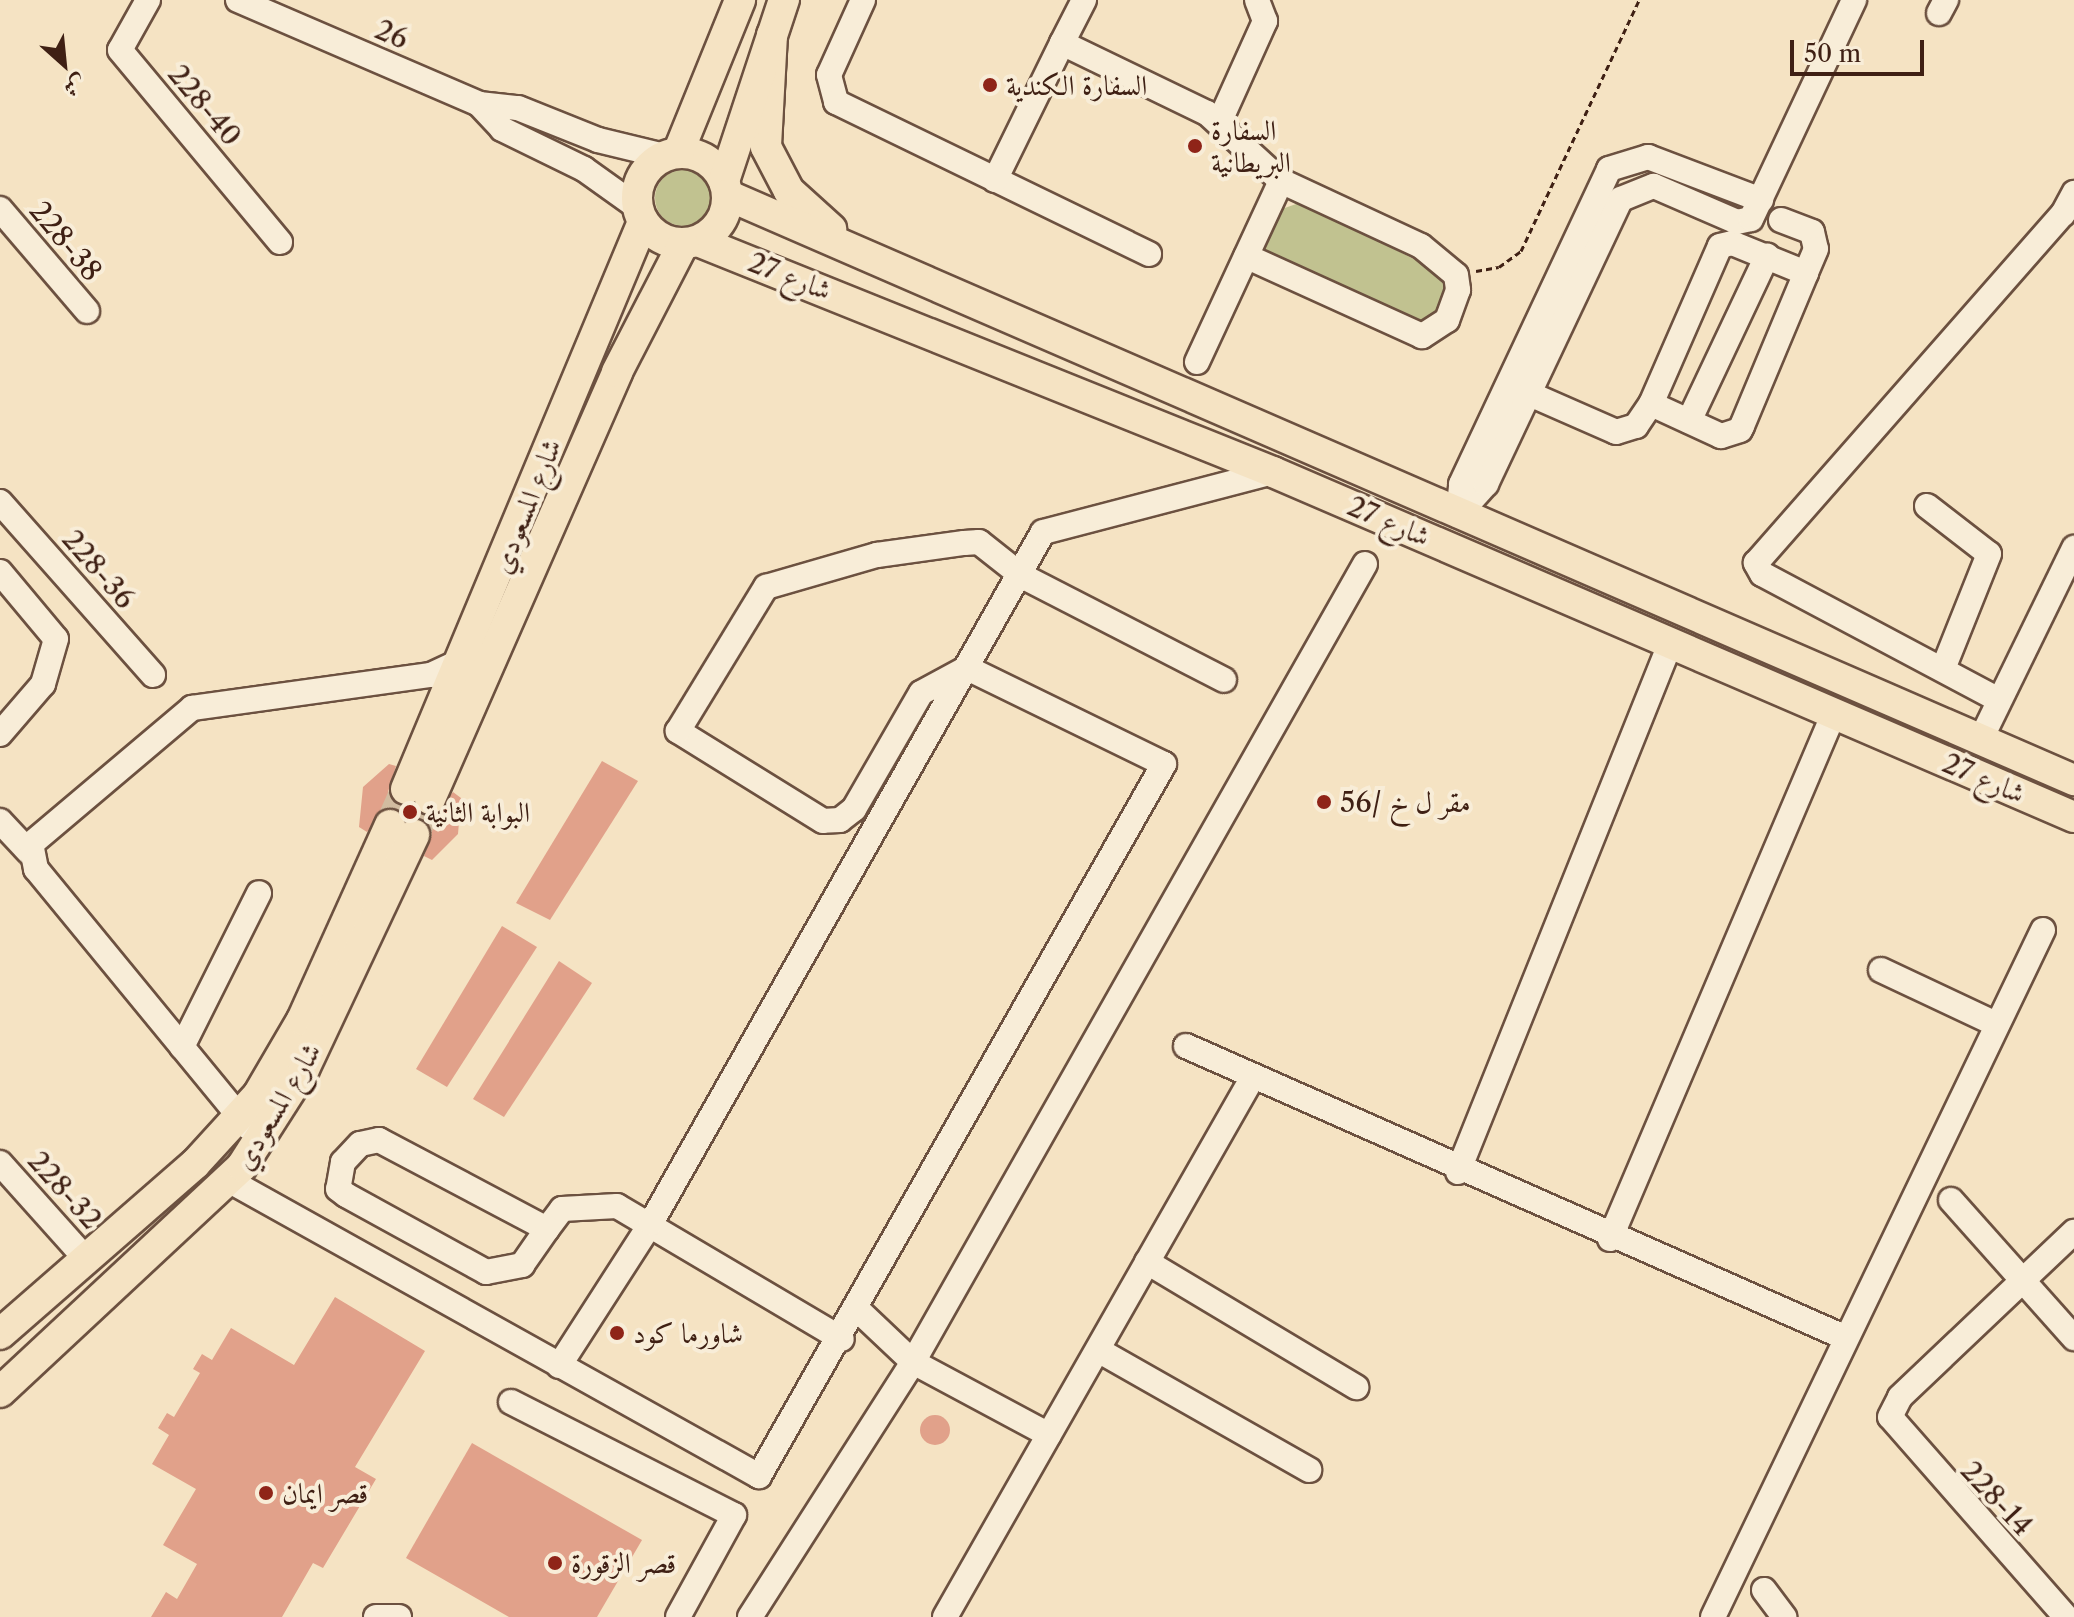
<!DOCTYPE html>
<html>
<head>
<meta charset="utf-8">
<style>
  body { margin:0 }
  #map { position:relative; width:2074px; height:1617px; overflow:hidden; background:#f5e3c3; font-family:"Libre Caslon Text",Amiri,serif }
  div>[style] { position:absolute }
  .green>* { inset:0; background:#c1c290 }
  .round { border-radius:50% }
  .building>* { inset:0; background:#e1a18a }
  .major-tunnel>* { height:30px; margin-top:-15px; transform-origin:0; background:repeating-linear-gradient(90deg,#d1bca0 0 30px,transparent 0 45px) }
  .path>* { height:3px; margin-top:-1.5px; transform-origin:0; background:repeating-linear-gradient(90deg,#3f2014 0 6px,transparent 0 10px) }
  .roads { filter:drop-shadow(2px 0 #6c5140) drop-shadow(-2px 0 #6c5140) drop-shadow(0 2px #6c5140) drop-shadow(0 -2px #6c5140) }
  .minor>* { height:24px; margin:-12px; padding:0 12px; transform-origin:12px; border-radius:12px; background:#f8edd8 }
  .major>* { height:30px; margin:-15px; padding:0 15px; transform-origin:15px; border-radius:15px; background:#f5e3c3 }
  .major>.ring { margin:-15px; padding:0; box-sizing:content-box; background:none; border:30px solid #f5e3c3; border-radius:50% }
  .dots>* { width:22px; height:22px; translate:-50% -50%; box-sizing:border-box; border:4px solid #f8edd8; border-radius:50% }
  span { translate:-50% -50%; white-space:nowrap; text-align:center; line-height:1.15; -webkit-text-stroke:8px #f8edd8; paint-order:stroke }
  .street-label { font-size:28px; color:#3f2014 }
  .poi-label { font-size:28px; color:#3f2014 }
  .left { translate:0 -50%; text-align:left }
  .north { position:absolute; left:24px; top:24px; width:80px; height:80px; -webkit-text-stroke:6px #f8edd8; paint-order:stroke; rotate:153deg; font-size:22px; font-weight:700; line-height:32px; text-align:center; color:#3f2014 }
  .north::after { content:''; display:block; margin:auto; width:28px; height:36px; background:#3f2014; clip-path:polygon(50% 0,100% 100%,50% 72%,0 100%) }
  .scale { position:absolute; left:1790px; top:40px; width:134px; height:36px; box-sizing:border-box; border:4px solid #3f2014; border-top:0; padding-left:10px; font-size:24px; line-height:28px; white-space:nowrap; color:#3f2014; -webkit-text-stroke:6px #f8edd8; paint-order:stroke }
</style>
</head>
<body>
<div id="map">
  <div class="green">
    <div class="round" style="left:655px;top:170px;width:56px;height:56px"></div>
    <div style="clip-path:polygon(1302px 202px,1443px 274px,1447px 302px,1426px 325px,1260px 254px,1276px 211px)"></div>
  </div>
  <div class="building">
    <div style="clip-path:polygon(602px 761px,638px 781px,550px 920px,516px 903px)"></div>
    <div style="clip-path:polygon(389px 764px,396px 766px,388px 792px,398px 805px,433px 817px,453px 792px,461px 798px,458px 834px,432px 860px,424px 856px,432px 834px,421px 818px,387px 807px,367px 832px,359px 827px,363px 787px)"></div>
    <div style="clip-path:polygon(502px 926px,537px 947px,447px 1087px,416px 1069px)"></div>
    <div style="clip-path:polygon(559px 961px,592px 983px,504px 1117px,473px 1099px)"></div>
    <div style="clip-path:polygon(335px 1297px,425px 1351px,355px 1467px,376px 1479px,323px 1568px,313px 1563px,282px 1617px,151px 1617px,166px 1592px,177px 1599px,197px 1564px,163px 1545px,196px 1489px,152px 1464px,169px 1435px,158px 1428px,167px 1413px,174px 1417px,200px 1373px,193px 1369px,202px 1354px,212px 1360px,231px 1328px,294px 1365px)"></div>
    <div class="round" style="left:920px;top:1415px;width:30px;height:30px"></div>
    <div style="clip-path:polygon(472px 1443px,642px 1540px,597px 1617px,509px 1617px,406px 1558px)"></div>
  </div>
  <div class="major-tunnel">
    <div style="left:390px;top:825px;width:39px;rotate:-66deg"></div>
    <div style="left:414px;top:835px;width:39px;rotate:-66deg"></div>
  </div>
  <div class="path">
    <div style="left:1476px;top:271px;width:23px;rotate:-10deg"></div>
    <div style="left:1499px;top:267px;width:27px;rotate:-36deg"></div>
    <div style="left:1521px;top:251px;width:277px;rotate:-64.8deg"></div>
  </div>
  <div class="roads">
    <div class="minor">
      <div style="left:148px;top:0;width:57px;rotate:119.2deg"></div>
      <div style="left:120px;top:50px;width:250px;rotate:50.2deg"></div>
      <div style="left:238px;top:0;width:262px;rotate:23.3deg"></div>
      <div style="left:479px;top:104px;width:39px;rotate:6deg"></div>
      <div style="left:518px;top:108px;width:86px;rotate:21.8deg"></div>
      <div style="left:598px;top:140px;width:68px;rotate:13.6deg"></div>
      <div style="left:863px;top:0;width:82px;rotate:114.4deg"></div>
      <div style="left:829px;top:75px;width:28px;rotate:75deg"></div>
      <div style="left:836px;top:102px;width:348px;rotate:25.9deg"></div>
      <div style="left:1084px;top:0;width:48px;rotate:117.1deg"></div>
      <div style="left:1062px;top:43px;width:161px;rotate:25.8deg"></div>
      <div style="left:1207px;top:113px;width:100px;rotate:42.6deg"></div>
      <div style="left:1281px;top:181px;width:154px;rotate:24.9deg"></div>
      <div style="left:1421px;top:246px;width:45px;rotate:39.6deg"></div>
      <div style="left:1456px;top:275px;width:15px;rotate:82deg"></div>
      <div style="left:1458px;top:290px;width:32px;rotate:110deg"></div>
      <div style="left:1447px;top:320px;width:30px;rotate:147deg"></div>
      <div style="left:1422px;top:336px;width:193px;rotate:-155.6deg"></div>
      <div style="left:1939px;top:13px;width:15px;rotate:-62deg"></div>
      <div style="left:479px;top:104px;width:34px;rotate:47deg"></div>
      <div style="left:502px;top:129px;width:91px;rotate:26deg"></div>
      <div style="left:584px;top:169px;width:65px;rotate:35.6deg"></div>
      <div style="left:1219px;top:123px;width:112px;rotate:-65.7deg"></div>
      <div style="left:1265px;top:21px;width:22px;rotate:-111deg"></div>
      <div style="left:995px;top:180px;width:153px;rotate:-63.9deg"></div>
      <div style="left:0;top:209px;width:134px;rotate:49.5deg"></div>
      <div style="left:1781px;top:220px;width:33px;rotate:21deg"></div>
      <div style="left:1812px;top:232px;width:17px;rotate:77deg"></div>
      <div style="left:1816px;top:249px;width:26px;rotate:113deg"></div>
      <div style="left:1806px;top:273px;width:166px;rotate:112.7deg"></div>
      <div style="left:1742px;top:426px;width:4px;rotate:117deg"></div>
      <div style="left:1740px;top:430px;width:20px;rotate:162deg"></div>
      <div style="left:1721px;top:436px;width:77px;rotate:-155.4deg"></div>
      <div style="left:1651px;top:404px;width:172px;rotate:-66.4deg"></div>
      <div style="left:1720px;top:246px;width:12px;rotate:-14deg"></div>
      <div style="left:1732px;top:243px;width:80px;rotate:22.1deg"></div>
      <div style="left:1197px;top:362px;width:200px;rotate:-65.1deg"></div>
      <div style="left:1516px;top:388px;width:109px;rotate:23.7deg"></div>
      <div style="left:1616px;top:432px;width:21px;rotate:-17deg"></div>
      <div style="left:1636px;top:426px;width:27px;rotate:-56deg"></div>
      <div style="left:1689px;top:421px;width:183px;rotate:-64.7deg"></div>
      <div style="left:0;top:502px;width:231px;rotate:48.5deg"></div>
      <div style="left:1927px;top:506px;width:78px;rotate:37.7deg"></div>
      <div style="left:1989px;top:554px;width:124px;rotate:111.8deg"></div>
      <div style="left:1458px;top:515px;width:42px;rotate:-47.9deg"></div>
      <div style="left:1486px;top:484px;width:315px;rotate:-64.7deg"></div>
      <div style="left:1621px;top:199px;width:35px;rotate:-22deg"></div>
      <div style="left:1654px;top:186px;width:90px;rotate:23.4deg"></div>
      <div style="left:1737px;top:222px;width:14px;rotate:-12deg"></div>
      <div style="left:1751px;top:219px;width:242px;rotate:-64.8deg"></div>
      <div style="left:1458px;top:515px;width:31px;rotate:-84deg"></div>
      <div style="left:1461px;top:484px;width:348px;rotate:-64.8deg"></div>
      <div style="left:1609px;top:169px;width:41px;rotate:-17.1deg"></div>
      <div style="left:1648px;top:157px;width:121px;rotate:20.8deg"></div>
      <div style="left:0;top:572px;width:87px;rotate:50.1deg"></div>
      <div style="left:56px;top:639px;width:47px;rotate:106.1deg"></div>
      <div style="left:43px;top:684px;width:66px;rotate:130.7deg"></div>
      <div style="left:1999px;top:700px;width:268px;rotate:-152deg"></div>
      <div style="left:1762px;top:574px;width:13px;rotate:-119deg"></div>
      <div style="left:1756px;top:563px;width:465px;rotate:-48.7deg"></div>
      <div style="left:2063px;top:214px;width:24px;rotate:-62deg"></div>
      <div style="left:1980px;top:741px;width:215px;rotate:-64deg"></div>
      <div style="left:0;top:821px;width:42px;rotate:46.9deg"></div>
      <div style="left:1881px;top:970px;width:127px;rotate:25.2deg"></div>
      <div style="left:1186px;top:1046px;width:719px;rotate:23.86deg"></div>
      <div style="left:182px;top:1047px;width:172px;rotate:-63.4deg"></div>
      <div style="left:248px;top:1127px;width:334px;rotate:-129.4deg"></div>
      <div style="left:36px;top:869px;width:25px;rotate:-101deg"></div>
      <div style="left:31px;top:844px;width:211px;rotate:-40.2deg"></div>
      <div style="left:192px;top:708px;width:241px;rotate:-7.9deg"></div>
      <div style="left:431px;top:675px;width:35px;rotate:-25deg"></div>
      <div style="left:0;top:1163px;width:127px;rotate:48.2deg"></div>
      <div style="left:1458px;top:1172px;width:569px;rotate:-68.12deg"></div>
      <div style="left:230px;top:1181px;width:606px;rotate:29.15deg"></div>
      <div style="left:759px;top:1476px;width:819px;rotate:-60.37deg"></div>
      <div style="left:1164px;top:764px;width:219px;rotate:-154deg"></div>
      <div style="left:967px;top:668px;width:52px;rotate:151.5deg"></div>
      <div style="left:921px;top:693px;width:134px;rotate:120deg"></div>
      <div style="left:854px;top:809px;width:18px;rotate:142deg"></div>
      <div style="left:840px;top:820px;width:17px;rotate:177deg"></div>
      <div style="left:823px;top:821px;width:171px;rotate:-148.2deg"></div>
      <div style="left:678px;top:731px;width:169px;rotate:-58.6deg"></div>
      <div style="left:766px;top:587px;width:116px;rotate:-16.1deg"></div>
      <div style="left:877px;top:555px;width:88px;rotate:-7.9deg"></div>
      <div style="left:964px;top:543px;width:15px;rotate:-4deg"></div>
      <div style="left:979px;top:542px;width:55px;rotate:38.3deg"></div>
      <div style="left:1022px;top:576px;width:227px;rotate:27.2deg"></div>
      <div style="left:1951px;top:1200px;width:185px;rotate:48.3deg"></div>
      <div style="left:547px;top:1229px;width:190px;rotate:-152.1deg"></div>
      <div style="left:379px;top:1140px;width:19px;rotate:168deg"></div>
      <div style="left:360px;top:1144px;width:25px;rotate:133deg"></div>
      <div style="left:343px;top:1162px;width:27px;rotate:100deg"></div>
      <div style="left:338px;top:1189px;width:10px;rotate:37deg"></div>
      <div style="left:346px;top:1195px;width:160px;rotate:28.8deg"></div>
      <div style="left:486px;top:1272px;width:37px;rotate:-11deg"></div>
      <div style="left:522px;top:1265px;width:44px;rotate:-55.2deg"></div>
      <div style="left:547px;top:1229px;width:25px;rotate:-53deg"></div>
      <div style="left:562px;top:1209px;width:55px;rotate:-3.1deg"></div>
      <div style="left:617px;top:1206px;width:261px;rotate:30.6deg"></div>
      <div style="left:1610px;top:1239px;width:572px;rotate:-66.93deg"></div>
      <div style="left:1147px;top:1262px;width:244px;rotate:30.9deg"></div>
      <div style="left:859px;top:1311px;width:74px;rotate:43.4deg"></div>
      <div style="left:913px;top:1362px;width:154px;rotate:28.2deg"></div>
      <div style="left:1098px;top:1350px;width:243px;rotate:29.6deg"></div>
      <div style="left:559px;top:1366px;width:170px;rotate:-57.2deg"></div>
      <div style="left:651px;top:1223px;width:794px;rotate:-60.43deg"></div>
      <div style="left:1043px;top:532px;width:238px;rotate:-14.6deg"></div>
      <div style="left:511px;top:1402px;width:250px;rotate:26.9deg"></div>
      <div style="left:734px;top:1515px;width:116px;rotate:118.8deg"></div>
      <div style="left:1764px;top:1590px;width:34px;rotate:53deg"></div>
      <div style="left:376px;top:1617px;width:23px"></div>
      <div style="left:750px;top:1617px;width:303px;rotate:-57.4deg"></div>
      <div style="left:913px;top:1362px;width:917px;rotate:-60.47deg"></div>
      <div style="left:945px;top:1617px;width:618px;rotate:-60.32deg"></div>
      <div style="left:1713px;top:1617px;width:762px;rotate:-64.34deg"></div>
      <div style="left:2066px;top:1617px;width:266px;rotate:-131.3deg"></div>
      <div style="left:1890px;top:1417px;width:22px;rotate:-63deg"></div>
      <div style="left:1900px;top:1397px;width:240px;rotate:-43.5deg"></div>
    </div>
    <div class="major">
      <div style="left:772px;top:35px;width:112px;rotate:93.1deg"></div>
      <div style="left:766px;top:147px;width:50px;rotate:62.4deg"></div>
      <div style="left:789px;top:191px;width:57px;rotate:42.1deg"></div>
      <div class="ring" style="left:637px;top:153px;width:60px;height:60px"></div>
      <div style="left:678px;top:153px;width:165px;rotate:-67.9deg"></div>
      <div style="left:724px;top:181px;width:191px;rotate:-71.7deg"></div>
      <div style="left:727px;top:195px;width:1469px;rotate:23.48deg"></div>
      <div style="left:698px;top:241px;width:620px;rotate:21.89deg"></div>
      <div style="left:1273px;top:472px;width:872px;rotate:23.3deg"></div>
      <div style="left:406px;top:789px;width:615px;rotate:-67.32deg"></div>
      <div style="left:430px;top:799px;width:466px;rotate:-66.3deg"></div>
      <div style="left:617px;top:372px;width:144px;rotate:-62.7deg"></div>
      <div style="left:0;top:1334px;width:259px;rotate:-41.1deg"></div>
      <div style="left:195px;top:1164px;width:93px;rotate:-47.6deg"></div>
      <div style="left:258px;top:1095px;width:87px;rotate:-59.6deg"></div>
      <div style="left:302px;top:1020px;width:214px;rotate:-65.7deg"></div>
      <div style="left:0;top:1392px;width:331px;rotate:-43deg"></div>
      <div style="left:242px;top:1166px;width:115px;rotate:-57.4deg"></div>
      <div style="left:304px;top:1069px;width:259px;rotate:-64.8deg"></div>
    </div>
  </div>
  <div class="dots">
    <div style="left:990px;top:85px;background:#8f2418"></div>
    <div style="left:1195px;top:146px;background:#8f2418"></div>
    <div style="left:1324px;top:802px;background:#8f2418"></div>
    <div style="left:410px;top:812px;background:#8f2418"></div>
    <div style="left:617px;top:1333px;background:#8f2418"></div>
    <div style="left:266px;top:1493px;background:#8f2418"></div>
    <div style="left:555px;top:1563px;background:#8f2418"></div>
  </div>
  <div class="street-label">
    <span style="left:392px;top:34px;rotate:23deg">26</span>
    <span style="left:205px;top:105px;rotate:50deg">228-40</span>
    <span style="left:66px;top:241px;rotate:50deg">228-38</span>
    <span style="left:790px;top:276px;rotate:21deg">شارع 27</span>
    <span style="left:526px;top:506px;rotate:-68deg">شارع المسعودي</span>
    <span style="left:1389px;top:521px;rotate:23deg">شارع 27</span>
    <span style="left:99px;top:569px;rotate:49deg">228-36</span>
    <span style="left:1984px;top:778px;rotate:23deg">شارع 27</span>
    <span style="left:277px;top:1106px;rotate:-59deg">شارع المسعودي</span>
    <span style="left:65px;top:1190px;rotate:48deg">228-32</span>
    <span style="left:1997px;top:1498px;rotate:47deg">228-14</span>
  </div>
  <div class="poi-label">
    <span class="left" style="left:1006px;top:85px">السفارة الكندية</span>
    <span class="left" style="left:1211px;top:146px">السفارة<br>البريطانية</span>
    <span class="left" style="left:1340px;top:802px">مقر ل خ /56</span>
    <span class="left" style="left:426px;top:812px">البوابة الثانية</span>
    <span class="left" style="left:633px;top:1333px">شاورما كود</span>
    <span class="left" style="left:282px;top:1493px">قصر ايمان</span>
    <span class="left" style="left:571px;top:1563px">قصر الزقورة</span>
  </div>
  <div class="north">ش</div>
  <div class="scale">50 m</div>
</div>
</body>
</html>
